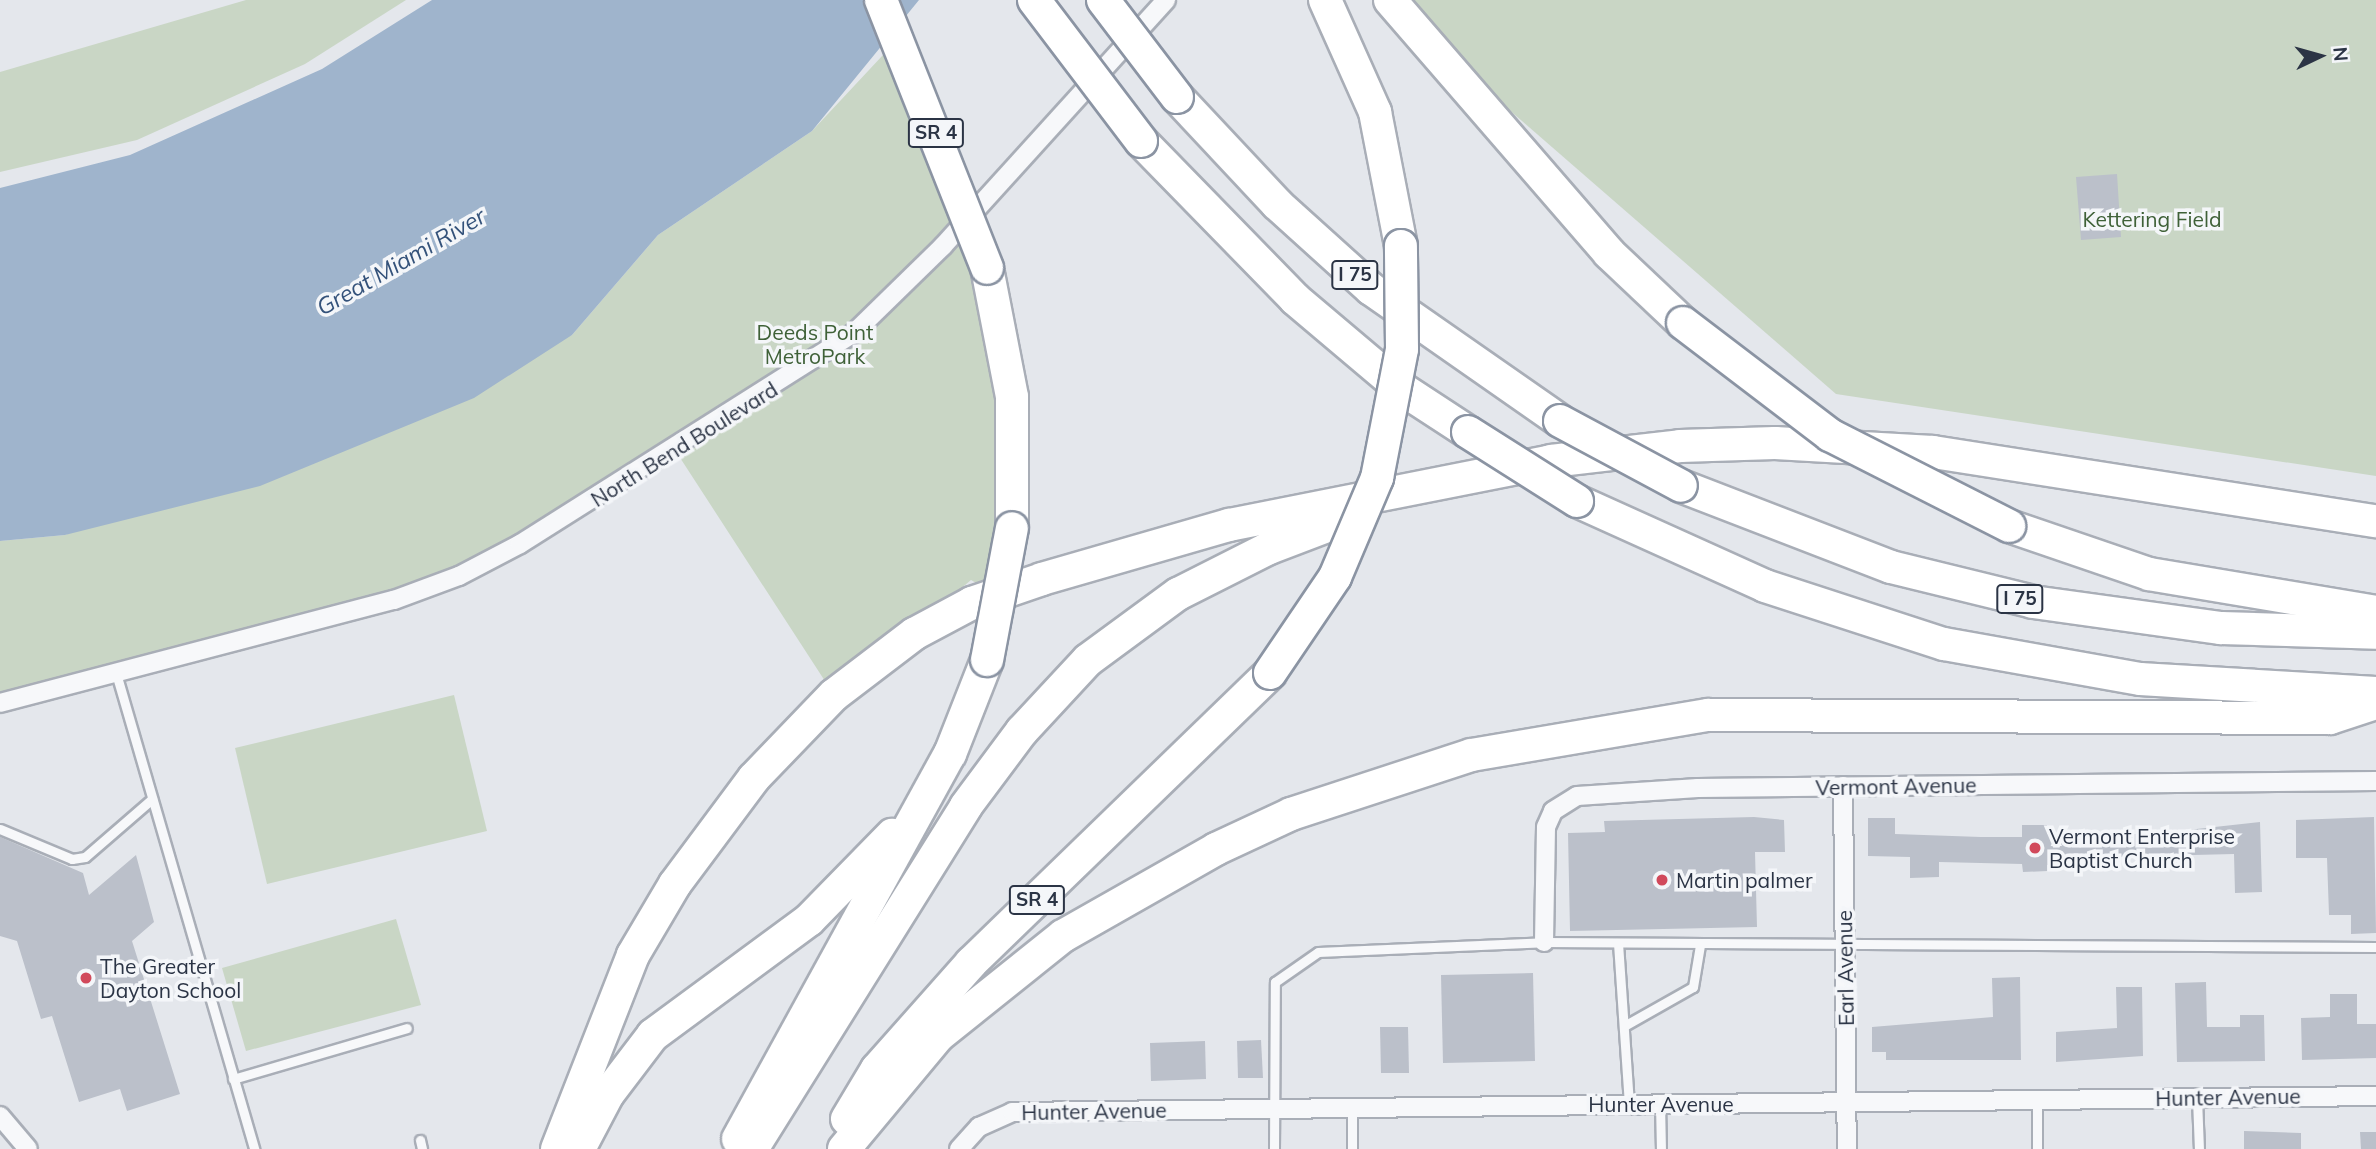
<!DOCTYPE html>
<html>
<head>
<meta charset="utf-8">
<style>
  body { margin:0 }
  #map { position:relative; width:2376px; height:1149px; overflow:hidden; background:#e4e7ec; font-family:Mulish,sans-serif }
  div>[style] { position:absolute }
  .green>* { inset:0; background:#c9d6c5 }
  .water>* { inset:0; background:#9fb4cc }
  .building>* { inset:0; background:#bbc0ca }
  .roads { filter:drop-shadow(2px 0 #a9aeb7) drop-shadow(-2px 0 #a9aeb7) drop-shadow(0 2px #a9aeb7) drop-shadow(0 -2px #a9aeb7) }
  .service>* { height:9px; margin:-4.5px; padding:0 4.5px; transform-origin:4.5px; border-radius:4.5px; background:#f7f8fa }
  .minor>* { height:18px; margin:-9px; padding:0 9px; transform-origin:9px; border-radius:9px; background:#f7f8fa }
  .motorway>* { height:32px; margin:-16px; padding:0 16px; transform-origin:16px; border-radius:16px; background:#fff }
  .bridges { filter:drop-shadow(2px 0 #8b94a3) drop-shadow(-2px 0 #8b94a3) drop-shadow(0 2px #8b94a3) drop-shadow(0 -2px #8b94a3) }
  .motorway-bridge>* { height:32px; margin:-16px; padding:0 16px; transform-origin:16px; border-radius:16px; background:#fff }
  .dots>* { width:19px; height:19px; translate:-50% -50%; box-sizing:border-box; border:4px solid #f4f6f9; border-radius:50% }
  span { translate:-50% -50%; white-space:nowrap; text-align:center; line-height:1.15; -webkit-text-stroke:7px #f4f6f9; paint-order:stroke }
  .shield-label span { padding:2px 5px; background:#f4f6f9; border:2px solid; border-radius:5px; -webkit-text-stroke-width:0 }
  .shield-label { font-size:19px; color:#2b3445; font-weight:700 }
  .park-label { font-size:21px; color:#3f6138 }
  .street-label { font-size:21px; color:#2b3445 }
  .poi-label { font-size:21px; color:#2b3445 }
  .left { translate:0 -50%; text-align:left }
  .water-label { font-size:23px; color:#34527a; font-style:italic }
  .north { position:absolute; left:2285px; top:21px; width:70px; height:70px; -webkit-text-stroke:5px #f4f6f9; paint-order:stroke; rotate:85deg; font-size:19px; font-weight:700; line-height:28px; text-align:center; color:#2b3445 }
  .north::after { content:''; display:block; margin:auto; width:24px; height:32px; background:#2b3445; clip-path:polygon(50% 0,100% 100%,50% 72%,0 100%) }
</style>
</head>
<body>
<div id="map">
  <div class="green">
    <div style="clip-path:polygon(246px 0,406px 0,305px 64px,137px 140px,0 172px,0 72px)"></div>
    <div style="clip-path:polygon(1383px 0,2376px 0,2376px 476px,1836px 394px)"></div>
    <div style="clip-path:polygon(897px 40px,1008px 367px,1002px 598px,971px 580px,834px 695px,675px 450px,459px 576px,0 703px,0 541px,65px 535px,572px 335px,658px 235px,812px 131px)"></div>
    <div style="clip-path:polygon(454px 695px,487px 831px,267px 884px,235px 748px)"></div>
    <div style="clip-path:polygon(396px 919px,421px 1005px,246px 1051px,222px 968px)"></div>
  </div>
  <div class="water">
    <div style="clip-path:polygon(432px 0,919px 0,812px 131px,658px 235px,572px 335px,474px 398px,260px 486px,65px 535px,0 541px,0 188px,130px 155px,322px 69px)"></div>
  </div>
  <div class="building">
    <div style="clip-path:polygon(2117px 174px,2121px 237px,2081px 240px,2076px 177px)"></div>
    <div style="clip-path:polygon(1754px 817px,1784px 820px,1785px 852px,1755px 852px,1757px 927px,1570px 931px,1568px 833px,1605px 832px,1604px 821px)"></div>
    <div style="clip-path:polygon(2374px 817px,2376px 933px,2351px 934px,2351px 915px,2329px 915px,2327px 858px,2296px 858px,2296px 820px)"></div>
    <div style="clip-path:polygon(1868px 818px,1895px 818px,1895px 834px,1981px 837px,2022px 837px,2022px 825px,2047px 825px,2047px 834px,2151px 834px,2260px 822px,2262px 892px,2235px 893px,2234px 854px,2113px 857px,2113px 869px,2047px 865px,2047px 871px,2023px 872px,2022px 864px,1939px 862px,1939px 877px,1910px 878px,1910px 857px,1868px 856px)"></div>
    <div style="clip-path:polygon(0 837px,83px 873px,89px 895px,136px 855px,154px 922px,132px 941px,180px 1094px,127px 1111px,120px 1089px,79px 1102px,52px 1016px,41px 1019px,17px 941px,0 936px)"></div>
    <div style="clip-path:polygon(1533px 973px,1535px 1061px,1443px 1063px,1441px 975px)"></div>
    <div style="clip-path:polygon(2020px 977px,2021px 1060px,1886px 1060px,1886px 1052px,1872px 1052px,1872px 1027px,1993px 1017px,1992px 978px)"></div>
    <div style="clip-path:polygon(2206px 982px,2207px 1027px,2240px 1027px,2240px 1015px,2264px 1015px,2265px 1061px,2177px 1062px,2175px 983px)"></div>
    <div style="clip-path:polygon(2116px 987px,2142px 987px,2143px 1056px,2056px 1062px,2056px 1032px,2117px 1028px)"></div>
    <div style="clip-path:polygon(2330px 994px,2357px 994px,2357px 1024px,2376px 1024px,2376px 1058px,2302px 1060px,2301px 1018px,2330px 1017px)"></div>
    <div style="clip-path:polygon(1380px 1027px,1408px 1027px,1409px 1073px,1381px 1073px)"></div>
    <div style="clip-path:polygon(1261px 1040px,1263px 1078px,1238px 1078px,1237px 1041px)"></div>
    <div style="clip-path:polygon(1205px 1041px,1206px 1079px,1151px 1081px,1150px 1043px)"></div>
    <div style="clip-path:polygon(2244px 1131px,2301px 1133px,2301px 1149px,2244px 1149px)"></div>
    <div style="clip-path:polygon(2360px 1132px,2376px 1132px,2376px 1149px,2361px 1149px)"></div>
  </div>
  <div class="roads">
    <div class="service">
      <div style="left:116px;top:673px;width:496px;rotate:73.8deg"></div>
      <div style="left:0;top:829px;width:78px;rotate:22.6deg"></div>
      <div style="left:72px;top:859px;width:13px;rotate:-9deg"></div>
      <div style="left:85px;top:857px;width:89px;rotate:-40.9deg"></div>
      <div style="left:1618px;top:943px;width:160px;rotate:86.1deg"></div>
      <div style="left:1624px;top:1026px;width:79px;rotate:-29.5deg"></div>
      <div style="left:1693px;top:987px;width:43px;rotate:-80.5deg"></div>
      <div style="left:233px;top:1079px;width:181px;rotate:-16.3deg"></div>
      <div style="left:2197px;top:1098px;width:51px;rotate:87.8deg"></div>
      <div style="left:2037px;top:1100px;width:49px;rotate:90deg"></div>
      <div style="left:1660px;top:1103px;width:46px;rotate:88.8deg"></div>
      <div style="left:1352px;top:1107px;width:42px;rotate:90deg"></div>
      <div style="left:420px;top:1140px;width:9px;rotate:77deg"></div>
      <div style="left:1274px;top:1149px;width:167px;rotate:-89.7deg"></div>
      <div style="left:1275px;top:982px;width:52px;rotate:-34.9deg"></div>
      <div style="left:1318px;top:952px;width:226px;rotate:-2.5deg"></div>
      <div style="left:1544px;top:942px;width:832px;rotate:0.34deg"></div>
    </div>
    <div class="minor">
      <div style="left:0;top:703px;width:407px;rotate:-14.7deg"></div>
      <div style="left:394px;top:600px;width:69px;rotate:-20.3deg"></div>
      <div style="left:459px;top:576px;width:69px;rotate:-27.7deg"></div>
      <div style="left:520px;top:544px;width:396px;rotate:-32.3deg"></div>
      <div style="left:855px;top:332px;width:123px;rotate:-44.3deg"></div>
      <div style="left:943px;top:246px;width:332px;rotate:-47.8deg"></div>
      <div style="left:1843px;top:786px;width:363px;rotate:89.4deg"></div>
      <div style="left:1544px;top:942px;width:115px;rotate:-89deg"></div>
      <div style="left:1546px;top:827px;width:17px;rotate:-66deg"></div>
      <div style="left:1553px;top:811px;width:28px;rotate:-32deg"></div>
      <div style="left:1577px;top:796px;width:121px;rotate:-3.8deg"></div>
      <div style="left:1698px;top:788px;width:678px;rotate:-0.59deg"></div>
      <div style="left:0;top:1116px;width:43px;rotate:49.7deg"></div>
      <div style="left:959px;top:1149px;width:30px;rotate:-48deg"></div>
      <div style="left:979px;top:1127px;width:36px;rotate:-24deg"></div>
      <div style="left:1012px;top:1112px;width:1364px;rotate:-0.67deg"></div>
    </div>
    <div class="motorway">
      <div style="left:1325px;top:0;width:123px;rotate:65.9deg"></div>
      <div style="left:1375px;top:112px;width:136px;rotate:79deg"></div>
      <div style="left:1390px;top:0;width:335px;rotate:49.1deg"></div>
      <div style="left:1609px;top:253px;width:102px;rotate:43.4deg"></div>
      <div style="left:1177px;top:97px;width:146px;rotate:46.9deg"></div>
      <div style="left:1277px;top:204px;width:127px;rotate:42.1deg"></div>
      <div style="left:1371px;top:289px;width:231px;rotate:34.9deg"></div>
      <div style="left:1141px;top:141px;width:221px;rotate:45.7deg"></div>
      <div style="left:1295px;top:299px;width:136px;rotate:40.2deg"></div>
      <div style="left:1399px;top:387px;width:82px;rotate:33.1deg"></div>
      <div style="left:987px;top:268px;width:131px;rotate:79deg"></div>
      <div style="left:1012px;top:397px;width:131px;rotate:90deg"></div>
      <div style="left:1681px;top:486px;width:225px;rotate:21.1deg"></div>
      <div style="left:1891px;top:567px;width:146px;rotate:13.8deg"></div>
      <div style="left:2033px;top:602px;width:190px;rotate:7.9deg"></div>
      <div style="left:2221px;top:628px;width:155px;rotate:1.8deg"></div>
      <div style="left:1577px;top:501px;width:206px;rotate:24.3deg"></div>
      <div style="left:1765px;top:586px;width:188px;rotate:18deg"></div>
      <div style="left:1944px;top:644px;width:199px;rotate:10.1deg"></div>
      <div style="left:2140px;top:679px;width:236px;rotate:3.4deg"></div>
      <div style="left:2009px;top:526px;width:148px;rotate:18.9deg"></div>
      <div style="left:2149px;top:574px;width:230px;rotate:9.5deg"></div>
      <div style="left:847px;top:1119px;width:58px;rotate:-59deg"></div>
      <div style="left:877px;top:1069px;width:142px;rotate:-48.4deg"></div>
      <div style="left:971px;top:963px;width:417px;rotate:-44.1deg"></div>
      <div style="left:738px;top:1139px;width:440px;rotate:-61.2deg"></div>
      <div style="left:950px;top:754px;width:101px;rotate:-68.5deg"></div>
      <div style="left:557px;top:1149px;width:208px;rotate:-68.6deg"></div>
      <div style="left:633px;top:955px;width:82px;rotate:-59.4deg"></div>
      <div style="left:675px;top:884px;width:132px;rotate:-53.3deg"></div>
      <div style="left:754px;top:778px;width:115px;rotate:-46.1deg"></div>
      <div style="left:834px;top:695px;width:101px;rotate:-37.3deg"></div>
      <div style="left:914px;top:634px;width:66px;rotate:-28.1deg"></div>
      <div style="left:972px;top:603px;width:74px;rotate:-18.9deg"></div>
      <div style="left:1042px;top:579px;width:195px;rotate:-16.1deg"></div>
      <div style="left:1229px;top:525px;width:328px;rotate:-11.2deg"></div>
      <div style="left:1551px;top:461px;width:130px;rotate:-6.6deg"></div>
      <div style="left:1680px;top:446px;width:95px;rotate:-1.8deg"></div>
      <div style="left:1775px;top:443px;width:158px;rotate:3.3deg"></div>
      <div style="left:1933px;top:452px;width:448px;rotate:8.9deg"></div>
      <div style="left:579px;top:1149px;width:62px;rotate:-62.2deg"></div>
      <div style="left:608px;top:1094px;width:74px;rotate:-52.7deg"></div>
      <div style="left:653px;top:1035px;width:194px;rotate:-36.4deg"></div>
      <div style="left:809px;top:920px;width:119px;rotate:-45.7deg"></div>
      <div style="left:752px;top:1149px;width:404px;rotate:-58deg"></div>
      <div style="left:966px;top:806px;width:94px;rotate:-53.3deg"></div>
      <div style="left:1022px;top:731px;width:97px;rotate:-47.1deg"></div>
      <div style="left:1088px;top:660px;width:112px;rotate:-36.3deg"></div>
      <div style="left:1178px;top:594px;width:102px;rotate:-26.8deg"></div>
      <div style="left:1269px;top:548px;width:93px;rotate:-20.8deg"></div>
      <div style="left:844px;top:1149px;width:147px;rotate:-50.2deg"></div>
      <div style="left:938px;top:1036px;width:160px;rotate:-38.7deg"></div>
      <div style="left:1063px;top:936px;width:176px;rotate:-29.6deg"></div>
      <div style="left:1216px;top:849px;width:83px;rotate:-25deg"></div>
      <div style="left:1291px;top:814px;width:189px;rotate:-18.1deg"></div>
      <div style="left:1471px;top:755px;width:240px;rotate:-9.6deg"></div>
      <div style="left:1708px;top:715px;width:622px;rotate:0.28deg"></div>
      <div style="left:2330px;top:718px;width:48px;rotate:-18.1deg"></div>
    </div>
  </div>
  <div class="bridges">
    <div class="motorway-bridge">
      <div style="left:881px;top:0;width:288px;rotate:68.4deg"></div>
      <div style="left:1034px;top:0;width:177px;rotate:52.8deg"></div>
      <div style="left:1103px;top:0;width:122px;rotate:52.7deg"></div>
      <div style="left:1683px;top:323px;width:185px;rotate:37.3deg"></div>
      <div style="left:1830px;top:435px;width:201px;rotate:26.9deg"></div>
      <div style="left:1560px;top:421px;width:137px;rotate:28.2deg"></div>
      <div style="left:1468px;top:432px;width:129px;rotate:32.3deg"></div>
      <div style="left:987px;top:660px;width:134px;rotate:-79.3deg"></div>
      <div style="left:1270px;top:673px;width:116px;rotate:-55.9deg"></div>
      <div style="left:1335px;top:577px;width:108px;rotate:-67deg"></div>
      <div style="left:1377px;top:478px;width:131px;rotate:-79deg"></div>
      <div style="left:1402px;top:349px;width:103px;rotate:-90.6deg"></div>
    </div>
  </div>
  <div class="dots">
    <div style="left:2035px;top:848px;background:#d1495b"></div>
    <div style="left:1662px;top:880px;background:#d1495b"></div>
    <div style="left:86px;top:978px;background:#d1495b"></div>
  </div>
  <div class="shield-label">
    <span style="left:936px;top:133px">SR 4</span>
    <span style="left:1355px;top:275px">I 75</span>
    <span style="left:2020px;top:599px">I 75</span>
    <span style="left:1037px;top:900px">SR 4</span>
  </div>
  <div class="park-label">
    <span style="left:2152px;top:219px">Kettering Field</span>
    <span style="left:815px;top:344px">Deeds Point<br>MetroPark</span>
  </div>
  <div class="street-label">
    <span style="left:684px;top:444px;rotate:-32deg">North Bend Boulevard</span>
    <span style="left:1896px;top:786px;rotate:-1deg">Vermont Avenue</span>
    <span style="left:1845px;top:968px;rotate:-91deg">Earl Avenue</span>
    <span style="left:2228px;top:1097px;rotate:-1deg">Hunter Avenue</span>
    <span style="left:1661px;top:1104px">Hunter Avenue</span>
    <span style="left:1094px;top:1111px;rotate:-1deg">Hunter Avenue</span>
  </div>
  <div class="poi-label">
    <span class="left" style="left:2049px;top:848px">Vermont Enterprise<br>Baptist Church</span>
    <span class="left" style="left:1676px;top:880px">Martin palmer</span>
    <span class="left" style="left:100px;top:978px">The Greater<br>Dayton School</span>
  </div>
  <div class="water-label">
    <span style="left:401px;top:262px;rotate:-30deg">Great Miami River</span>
  </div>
  <div class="north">N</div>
</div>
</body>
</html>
